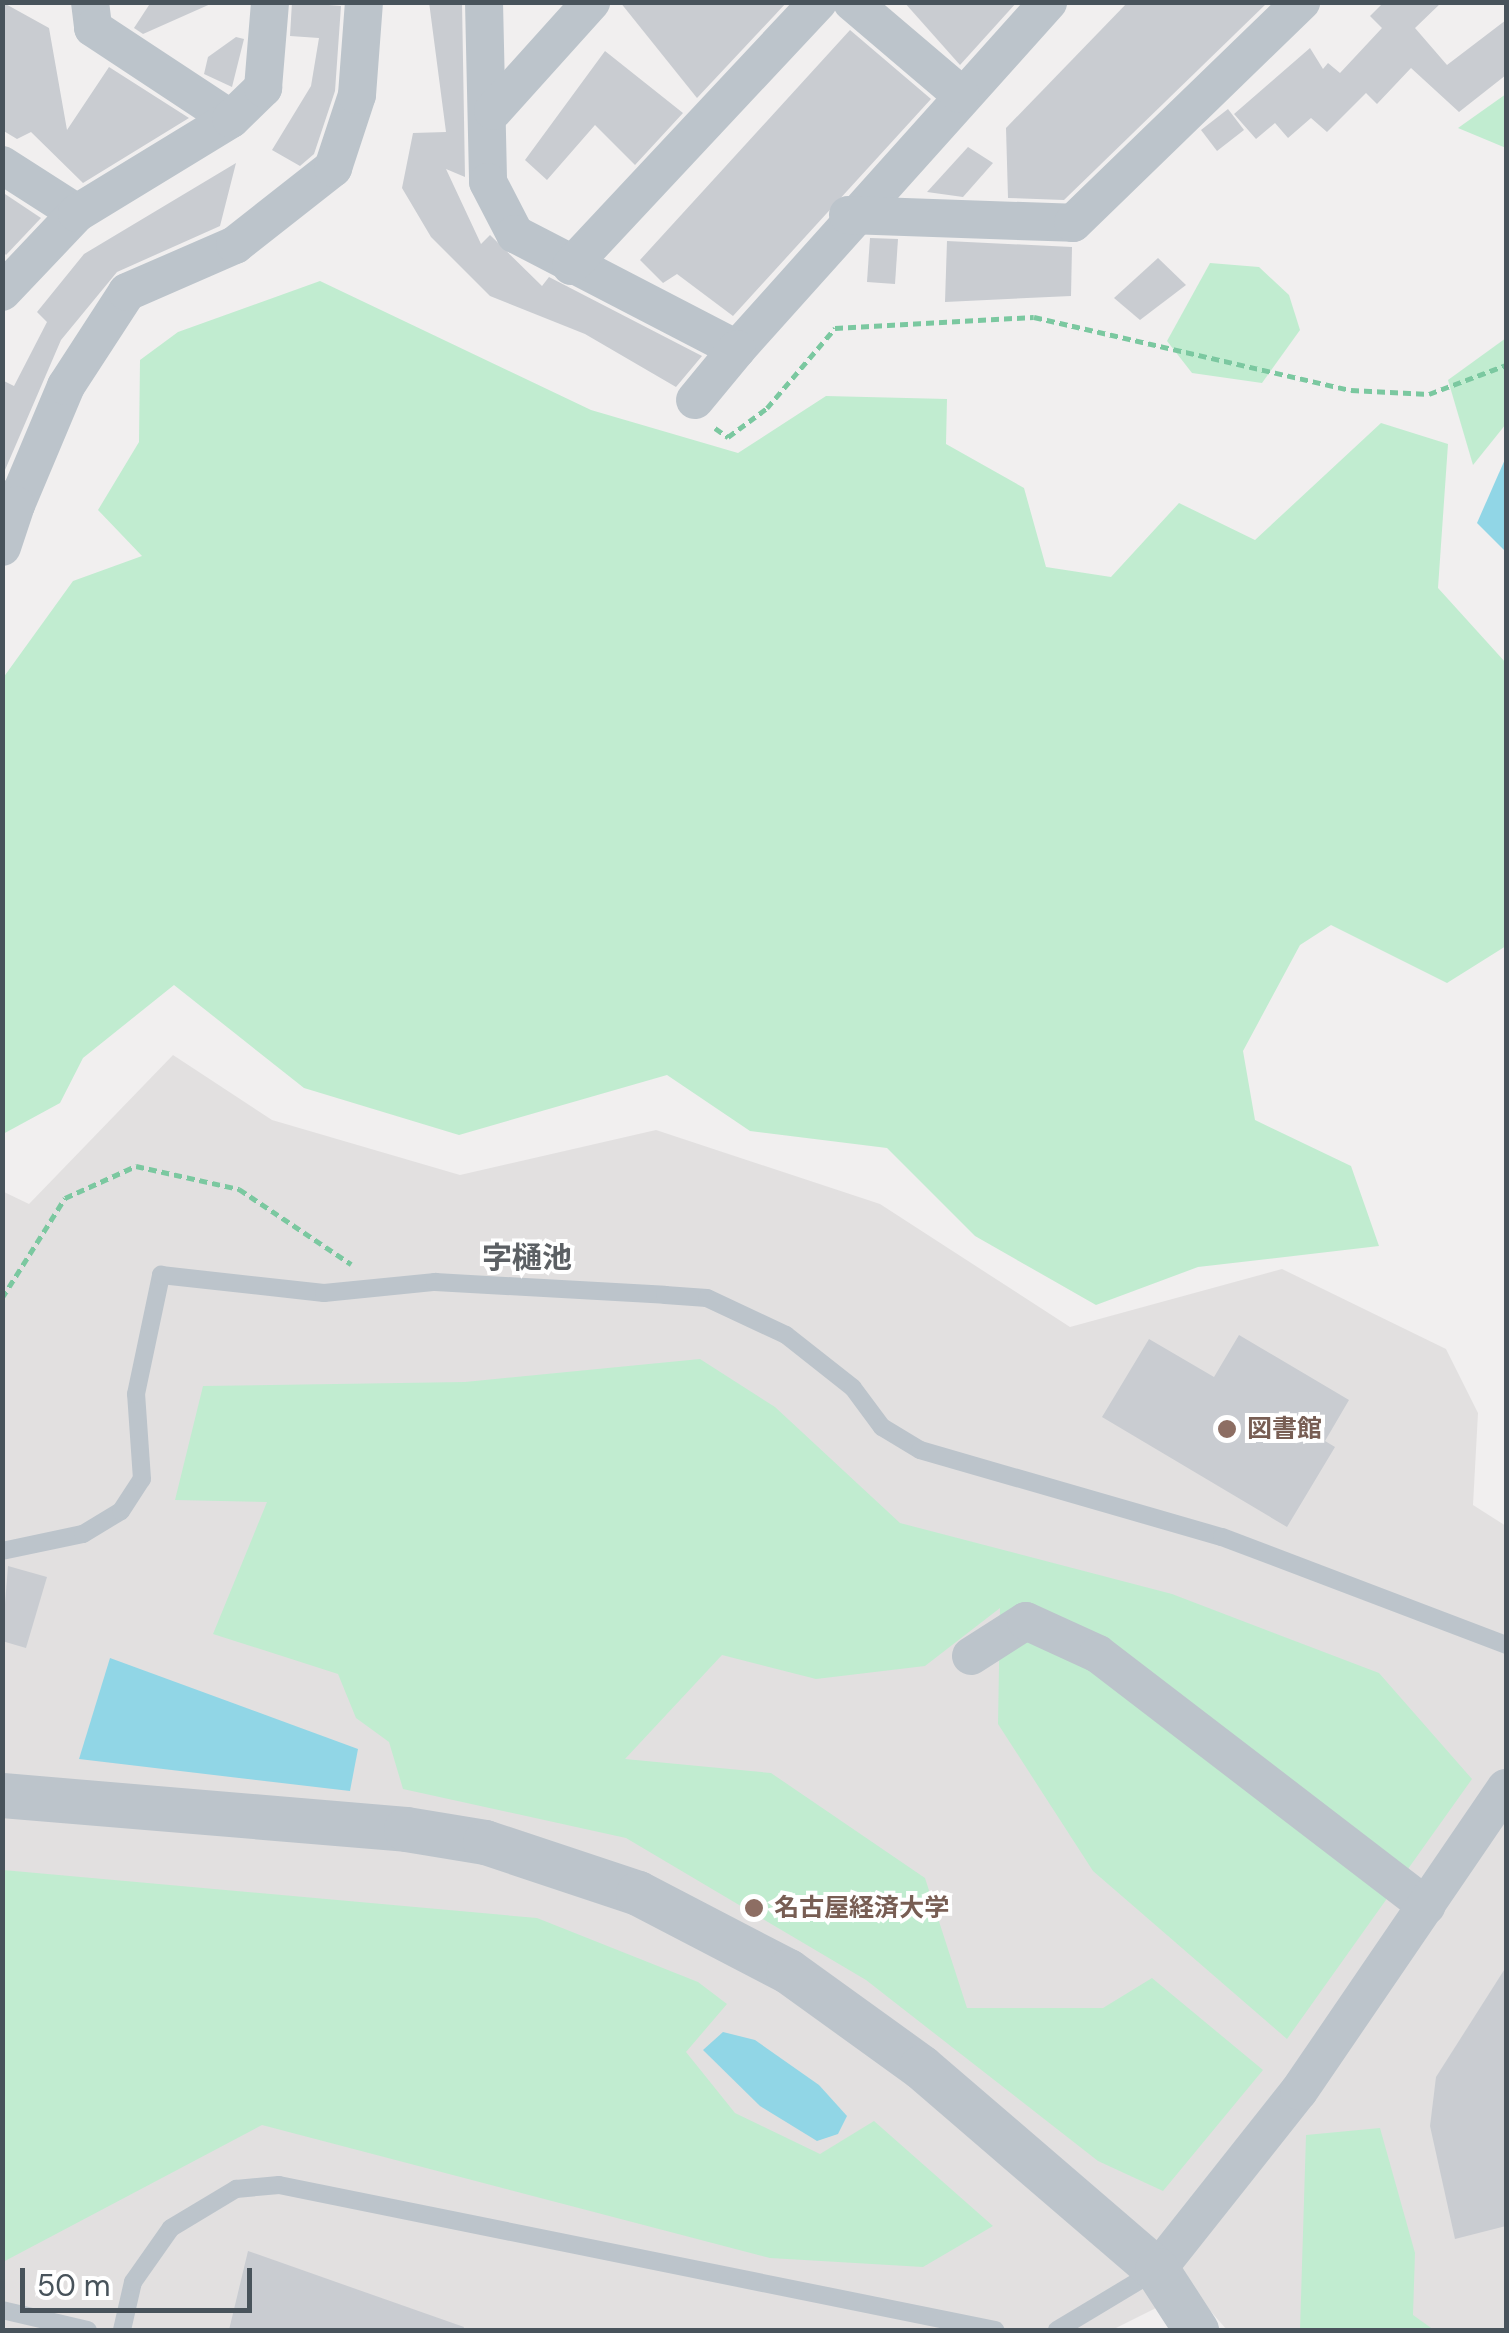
<!DOCTYPE html>
<html>
<head>
<meta charset="utf-8">
<style>
  body { margin:0 }
  #map { position:relative; width:1509px; height:2333px; overflow:hidden; background:#f1efef; font-family:"DM Sans","Noto Sans JP",sans-serif }
  div>[style] { position:absolute }
  .education>* { inset:0; background:#e2e0e0 }
  .green>* { inset:0; background:#c1ecd0 }
  .water>* { inset:0; background:#91d6e6 }
  .building>* { inset:0; background:#c9ccd1 }
  .path>* { height:5px; margin-top:-2.5px; transform-origin:0; background:repeating-linear-gradient(90deg,#7bc8a0 0 8px,transparent 0 13px) }
  .service>* { height:18px; margin:-9px; padding:0 9px; transform-origin:9px; border-radius:9px; background:#bcc4cb }
  .minor>* { height:38px; margin:-19px; padding:0 19px; transform-origin:19px; border-radius:19px; background:#bcc4cb }
  .tertiary>* { height:45px; margin:-22.5px; padding:0 22.5px; transform-origin:22.5px; border-radius:22.5px; background:#bcc4cb }
  .dots>* { width:28px; height:28px; translate:-50% -50%; box-sizing:border-box; border:5px solid #fff; border-radius:50% }
  span { translate:-50% -50%; white-space:nowrap; text-align:center; line-height:1.15; -webkit-text-stroke:8px #fff; paint-order:stroke }
  .education-label { font-size:25px; color:#785e54; font-weight:700 }
  .left { translate:0 -50%; text-align:left }
  .quarter-label { font-size:30px; color:#5c6064; font-weight:700 }
  .frame { position:absolute; inset:0; border:5px solid #48535b; pointer-events:none }
  .scale { position:absolute; left:20px; top:2268px; width:232px; height:45px; box-sizing:border-box; border:5px solid #48535b; border-top:0; padding-left:12px; font-size:30px; line-height:35px; white-space:nowrap; color:#48535b; -webkit-text-stroke:8px #fff; paint-order:stroke }
</style>
</head>
<body>
<div id="map">
  <div class="education">
    <div style="clip-path:polygon(173px 1055px,272px 1120px,460px 1175px,656px 1130px,880px 1204px,1070px 1327px,1282px 1269px,1446px 1349px,1478px 1413px,1473px 1505px,1506px 1526px,1506px 2330px,1227px 2330px,1192px 2290px,1112px 2330px,3px 2330px,2px 1191px,29px 1204px)"></div>
  </div>
  <div class="green">
    <div style="clip-path:polygon(1506px 94px,1506px 148px,1458px 128px)"></div>
    <div style="clip-path:polygon(1210px 263px,1259px 267px,1289px 295px,1300px 330px,1262px 383px,1192px 373px,1167px 341px)"></div>
    <div style="clip-path:polygon(320px 281px,591px 410px,738px 453px,826px 396px,947px 399px,946px 444px,1024px 488px,1046px 567px,1111px 577px,1179px 503px,1255px 540px,1381px 423px,1448px 444px,1438px 588px,1506px 663px,1506px 946px,1447px 983px,1331px 925px,1300px 945px,1243px 1051px,1255px 1120px,1351px 1166px,1379px 1246px,1198px 1267px,1096px 1305px,975px 1236px,887px 1148px,750px 1131px,667px 1075px,459px 1135px,304px 1088px,174px 985px,83px 1058px,60px 1103px,3px 1134px,3px 678px,73px 581px,142px 556px,98px 510px,139px 442px,140px 360px,178px 332px)"></div>
    <div style="clip-path:polygon(1506px 338px,1506px 424px,1473px 465px,1448px 380px)"></div>
    <div style="clip-path:polygon(700px 1359px,775px 1407px,900px 1523px,1172px 1594px,1379px 1673px,1472px 1779px,1287px 2039px,1093px 1871px,998px 1724px,1000px 1608px,925px 1666px,816px 1679px,722px 1655px,625px 1759px,771px 1773px,925px 1878px,967px 2008px,1103px 2008px,1152px 1978px,1263px 2070px,1163px 2191px,1098px 2161px,866px 1980px,626px 1838px,403px 1789px,389px 1742px,356px 1718px,338px 1674px,213px 1634px,267px 1502px,175px 1500px,203px 1386px,465px 1382px)"></div>
    <div style="clip-path:polygon(3px 1870px,537px 1918px,698px 1982px,727px 2004px,686px 2052px,735px 2113px,820px 2154px,874px 2121px,993px 2226px,923px 2267px,770px 2258px,262px 2125px,3px 2262px)"></div>
    <div style="clip-path:polygon(1380px 2128px,1415px 2253px,1413px 2315px,1434px 2330px,1300px 2330px,1306px 2135px)"></div>
  </div>
  <div class="water">
    <div style="clip-path:polygon(1506px 457px,1506px 552px,1477px 523px)"></div>
    <div style="clip-path:polygon(110px 1658px,358px 1749px,350px 1791px,79px 1759px)"></div>
    <div style="clip-path:polygon(723px 2032px,755px 2040px,819px 2085px,847px 2116px,838px 2134px,817px 2141px,760px 2106px,703px 2050px)"></div>
  </div>
  <div class="building">
    <div style="clip-path:polygon(2px 2px,49px 28px,67px 130px,109px 67px,189px 118px,83px 183px,31px 132px,17px 139px,2px 130px)"></div>
    <div style="clip-path:polygon(151px 2px,215px 2px,143px 34px,134px 28px)"></div>
    <div style="clip-path:polygon(292px 2px,341px 6px,335px 91px,314px 154px,300px 166px,272px 150px,311px 86px,319px 38px,290px 36px)"></div>
    <div style="clip-path:polygon(429px 2px,462px 2px,465px 177px,446px 169px,481px 244px,490px 235px,542px 286px,549px 277px,702px 356px,676px 387px,585px 334px,490px 296px,431px 237px,402px 188px,413px 133px,446px 132px)"></div>
    <div style="clip-path:polygon(620px 2px,787px 2px,697px 98px)"></div>
    <div style="clip-path:polygon(904px 2px,1017px 2px,960px 65px)"></div>
    <div style="clip-path:polygon(1128px 2px,1268px 2px,1064px 200px,1008px 198px,1006px 128px)"></div>
    <div style="clip-path:polygon(1384px 2px,1442px 2px,1415px 28px,1447px 65px,1506px 20px,1506px 75px,1459px 112px,1411px 68px,1377px 104px,1366px 93px,1327px 132px,1311px 118px,1288px 138px,1275px 123px,1256px 139px,1234px 114px,1310px 48px,1323px 69px,1328px 63px,1340px 73px,1382px 28px,1370px 16px)"></div>
    <div style="clip-path:polygon(850px 30px,931px 99px,733px 316px,677px 274px,663px 283px,640px 260px)"></div>
    <div style="clip-path:polygon(236px 37px,244px 39px,232px 87px,204px 74px,208px 57px)"></div>
    <div style="clip-path:polygon(605px 51px,683px 113px,635px 165px,595px 125px,547px 180px,525px 160px)"></div>
    <div style="clip-path:polygon(1228px 109px,1244px 130px,1217px 151px,1201px 130px)"></div>
    <div style="clip-path:polygon(968px 147px,993px 163px,963px 197px,927px 192px)"></div>
    <div style="clip-path:polygon(236px 163px,220px 226px,117px 272px,61px 340px,2px 477px,2px 380px,14px 386px,47px 322px,37px 312px,84px 254px)"></div>
    <div style="clip-path:polygon(2px 192px,41px 218px,6px 255px,2px 251px)"></div>
    <div style="clip-path:polygon(870px 238px,898px 239px,895px 284px,867px 282px)"></div>
    <div style="clip-path:polygon(947px 241px,1072px 247px,1071px 296px,945px 302px)"></div>
    <div style="clip-path:polygon(1158px 258px,1186px 285px,1140px 320px,1114px 298px)"></div>
    <div style="clip-path:polygon(1239px 1335px,1349px 1400px,1325px 1441px,1335px 1447px,1287px 1527px,1102px 1417px,1149px 1339px,1214px 1377px)"></div>
    <div style="clip-path:polygon(8px 1566px,47px 1577px,26px 1648px,2px 1641px)"></div>
    <div style="clip-path:polygon(1506px 1967px,1506px 2226px,1455px 2239px,1430px 2126px,1436px 2077px)"></div>
    <div style="clip-path:polygon(248px 2251px,464px 2327px,463px 2330px,229px 2330px)"></div>
  </div>
  <div class="path">
    <div style="left:715px;top:428px;width:16px;rotate:35deg"></div>
    <div style="left:728px;top:437px;width:49px;rotate:-36.6deg"></div>
    <div style="left:767px;top:408px;width:105px;rotate:-49.6deg"></div>
    <div style="left:835px;top:328px;width:199px;rotate:-3.2deg"></div>
    <div style="left:1034px;top:317px;width:325px;rotate:13deg"></div>
    <div style="left:1351px;top:390px;width:78px;rotate:2.9deg"></div>
    <div style="left:1429px;top:394px;width:82px;rotate:-20.6deg"></div>
    <div style="left:2px;top:1298px;width:118px;rotate:-57.8deg"></div>
    <div style="left:65px;top:1198px;width:78px;rotate:-24.3deg"></div>
    <div style="left:136px;top:1166px;width:106px;rotate:12.6deg"></div>
    <div style="left:239px;top:1189px;width:135px;rotate:33.8deg"></div>
  </div>
  <div class="service">
    <div style="left:2px;top:1551px;width:83px;rotate:-11.9deg"></div>
    <div style="left:83px;top:1534px;width:44px;rotate:-31.2deg"></div>
    <div style="left:121px;top:1511px;width:38px;rotate:-57deg"></div>
    <div style="left:142px;top:1479px;width:85px;rotate:-94deg"></div>
    <div style="left:136px;top:1394px;width:122px;rotate:-78.1deg"></div>
    <div style="left:161px;top:1275px;width:164px;rotate:6.3deg"></div>
    <div style="left:324px;top:1293px;width:112px;rotate:-5.7deg"></div>
    <div style="left:435px;top:1282px;width:230px;rotate:3.2deg"></div>
    <div style="left:665px;top:1295px;width:42px;rotate:4.1deg"></div>
    <div style="left:707px;top:1298px;width:87px;rotate:25.1deg"></div>
    <div style="left:786px;top:1335px;width:85px;rotate:38.3deg"></div>
    <div style="left:853px;top:1388px;width:49px;rotate:53.4deg"></div>
    <div style="left:882px;top:1427px;width:44px;rotate:31.2deg"></div>
    <div style="left:920px;top:1450px;width:314px;rotate:16.1deg"></div>
    <div style="left:1222px;top:1537px;width:304px;rotate:20.8deg"></div>
    <div style="left:2px;top:2310px;width:88px;rotate:13.1deg"></div>
    <div style="left:122px;top:2330px;width:49px;rotate:-77.1deg"></div>
    <div style="left:133px;top:2282px;width:66px;rotate:-54.9deg"></div>
    <div style="left:171px;top:2228px;width:76px;rotate:-31deg"></div>
    <div style="left:236px;top:2189px;width:43px;rotate:-5.3deg"></div>
    <div style="left:279px;top:2185px;width:731px;rotate:11.45deg"></div>
    <div style="left:1057px;top:2330px;width:117px;rotate:-31deg"></div>
  </div>
  <div class="minor">
    <div style="left:90px;top:2px;width:26px;rotate:83deg"></div>
    <div style="left:93px;top:28px;width:165px;rotate:33.4deg"></div>
    <div style="left:484px;top:2px;width:180px;rotate:88.7deg"></div>
    <div style="left:488px;top:182px;width:59px;rotate:62.6deg"></div>
    <div style="left:515px;top:234px;width:250px;rotate:27.4deg"></div>
    <div style="left:737px;top:349px;width:466px;rotate:-48.1deg"></div>
    <div style="left:852px;top:2px;width:142px;rotate:40.4deg"></div>
    <div style="left:493px;top:111px;width:147px;rotate:-48deg"></div>
    <div style="left:2px;top:165px;width:89px;rotate:32.6deg"></div>
    <div style="left:848px;top:215px;width:225px;rotate:2deg"></div>
    <div style="left:1073px;top:223px;width:318px;rotate:-44.1deg"></div>
    <div style="left:571px;top:266px;width:362px;rotate:-46.9deg"></div>
    <div style="left:2px;top:292px;width:109px;rotate:-46.5deg"></div>
    <div style="left:77px;top:213px;width:180px;rotate:-31.4deg"></div>
    <div style="left:231px;top:119px;width:45px;rotate:-44.1deg"></div>
    <div style="left:263px;top:88px;width:86px;rotate:-85.3deg"></div>
    <div style="left:695px;top:400px;width:66px;rotate:-50.5deg"></div>
    <div style="left:2px;top:499px;width:15px;rotate:23deg"></div>
    <div style="left:16px;top:505px;width:129px;rotate:-67.2deg"></div>
    <div style="left:66px;top:386px;width:112px;rotate:-57deg"></div>
    <div style="left:127px;top:292px;width:118px;rotate:-23.5deg"></div>
    <div style="left:235px;top:245px;width:125px;rotate:-38.2deg"></div>
    <div style="left:333px;top:168px;width:77px;rotate:-71.8deg"></div>
    <div style="left:357px;top:95px;width:93px;rotate:-85.7deg"></div>
    <div style="left:2px;top:547px;width:44px;rotate:-71.6deg"></div>
    <div style="left:971px;top:1656px;width:65px;rotate:-32.5deg"></div>
    <div style="left:1026px;top:1621px;width:79px;rotate:24.6deg"></div>
    <div style="left:1098px;top:1654px;width:414px;rotate:37.5deg"></div>
    <div style="left:1157px;top:2270px;width:228px;rotate:-51.6deg"></div>
    <div style="left:1299px;top:2091px;width:367px;rotate:-55.7deg"></div>
  </div>
  <div class="tertiary">
    <div style="left:2px;top:1795px;width:405px;rotate:4.8deg"></div>
    <div style="left:406px;top:1829px;width:80px;rotate:9.3deg"></div>
    <div style="left:485px;top:1842px;width:161px;rotate:18.4deg"></div>
    <div style="left:638px;top:1893px;width:169px;rotate:27.5deg"></div>
    <div style="left:788px;top:1971px;width:164px;rotate:35.8deg"></div>
    <div style="left:921px;top:2067px;width:311px;rotate:40.7deg"></div>
    <div style="left:1157px;top:2270px;width:72px;rotate:57deg"></div>
  </div>
  <div class="dots">
    <div style="left:1227px;top:1429px;background:#8d6e63"></div>
    <div style="left:754px;top:1908px;background:#8d6e63"></div>
  </div>
  <div class="education-label">
    <span class="left" style="left:1247px;top:1429px">図書館</span>
    <span class="left" style="left:774px;top:1908px">名古屋経済大学</span>
  </div>
  <div class="quarter-label">
    <span style="left:527px;top:1258px">字樋池</span>
  </div>
  <div class="frame"></div>
  <div class="scale">50 m</div>
</div>
</body>
</html>
